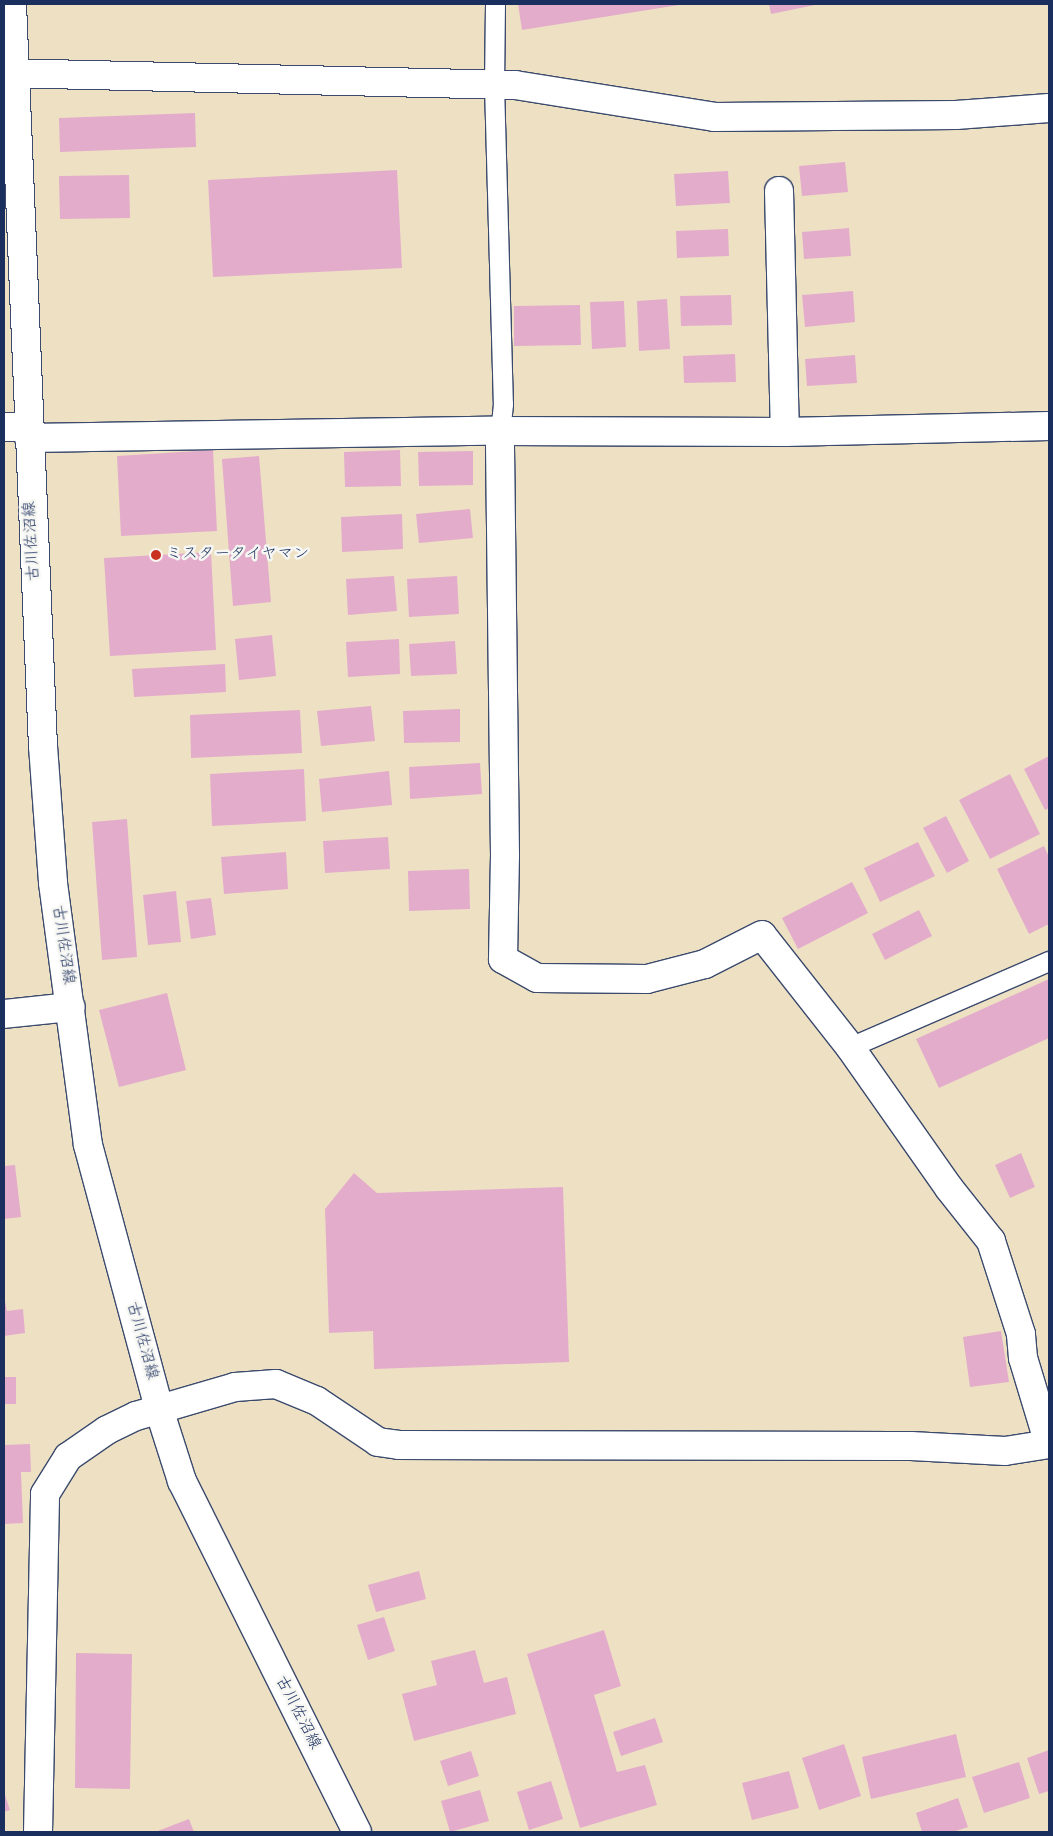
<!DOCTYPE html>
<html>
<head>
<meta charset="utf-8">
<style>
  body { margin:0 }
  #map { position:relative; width:1053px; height:1836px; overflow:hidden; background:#eee1c3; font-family:Dekko,"Klee One",sans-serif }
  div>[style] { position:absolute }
  .building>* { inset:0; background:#e3accb }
  .roads { filter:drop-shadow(1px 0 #3b4a6d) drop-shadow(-1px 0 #3b4a6d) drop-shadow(0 1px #3b4a6d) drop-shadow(0 -1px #3b4a6d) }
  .service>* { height:19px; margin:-9.5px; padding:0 9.5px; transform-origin:9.5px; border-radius:9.5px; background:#fff }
  .minor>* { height:28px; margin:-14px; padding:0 14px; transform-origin:14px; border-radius:14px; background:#fff }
  .tertiary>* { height:28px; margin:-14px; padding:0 14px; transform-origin:14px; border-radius:14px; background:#fff }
  .primary>* { height:28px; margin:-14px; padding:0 14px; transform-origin:14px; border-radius:14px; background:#fff }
  .dots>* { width:14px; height:14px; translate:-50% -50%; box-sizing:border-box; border:2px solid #f6f6f2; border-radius:50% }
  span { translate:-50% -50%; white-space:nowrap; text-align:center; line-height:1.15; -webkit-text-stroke:5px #f6f6f2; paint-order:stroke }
  .street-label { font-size:16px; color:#1b2f5e }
  .poi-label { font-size:16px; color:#1b2f5e }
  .left { translate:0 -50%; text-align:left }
  .frame { position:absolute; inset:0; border:5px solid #1b2f5e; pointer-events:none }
</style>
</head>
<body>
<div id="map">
  <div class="building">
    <div style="clip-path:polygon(518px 4px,678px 4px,679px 5px,522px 30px)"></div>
    <div style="clip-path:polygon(769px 4px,815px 4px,815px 5px,771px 14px)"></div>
    <div style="clip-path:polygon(195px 113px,196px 147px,60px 152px,59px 118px)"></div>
    <div style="clip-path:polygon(845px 162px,848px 192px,802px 196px,799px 166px)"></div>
    <div style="clip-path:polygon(397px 170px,402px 268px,213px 277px,208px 180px)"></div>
    <div style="clip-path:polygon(728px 171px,730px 203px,676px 206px,674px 174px)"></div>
    <div style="clip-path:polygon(129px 175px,130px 218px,60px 219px,59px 176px)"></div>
    <div style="clip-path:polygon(849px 228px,851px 256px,804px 259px,802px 232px)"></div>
    <div style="clip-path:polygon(728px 229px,729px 256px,677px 258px,676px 231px)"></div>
    <div style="clip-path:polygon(853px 291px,855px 322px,805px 327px,802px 295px)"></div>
    <div style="clip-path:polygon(731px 295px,732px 325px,681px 326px,680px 296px)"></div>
    <div style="clip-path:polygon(667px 299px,670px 349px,639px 351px,637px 301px)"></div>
    <div style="clip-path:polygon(624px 301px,626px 347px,592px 349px,590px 302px)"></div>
    <div style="clip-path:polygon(580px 305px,581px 345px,514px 346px,514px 306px)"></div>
    <div style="clip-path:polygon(735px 354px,736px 382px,684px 383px,683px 356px)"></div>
    <div style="clip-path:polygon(855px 355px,857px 383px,807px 386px,805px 359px)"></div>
    <div style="clip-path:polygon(213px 450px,217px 531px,121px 536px,117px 456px)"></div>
    <div style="clip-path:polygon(400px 450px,401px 486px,345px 487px,344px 452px)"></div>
    <div style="clip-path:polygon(473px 451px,473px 485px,419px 486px,418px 452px)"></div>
    <div style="clip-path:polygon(259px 456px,271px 602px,233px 606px,222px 459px)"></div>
    <div style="clip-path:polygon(470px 509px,473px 538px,419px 543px,416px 514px)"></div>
    <div style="clip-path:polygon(402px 514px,403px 549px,342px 552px,341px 517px)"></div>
    <div style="clip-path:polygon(211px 552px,216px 650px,110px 656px,104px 558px)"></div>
    <div style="clip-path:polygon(394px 576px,397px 611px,348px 615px,346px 579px)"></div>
    <div style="clip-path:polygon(457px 576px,459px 614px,409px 617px,407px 579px)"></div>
    <div style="clip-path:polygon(272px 635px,276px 676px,239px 680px,235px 639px)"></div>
    <div style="clip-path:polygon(399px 639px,400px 674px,348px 677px,346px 642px)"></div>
    <div style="clip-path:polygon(455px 641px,457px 674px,411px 676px,409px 644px)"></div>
    <div style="clip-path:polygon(225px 664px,226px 692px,134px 697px,132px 669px)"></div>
    <div style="clip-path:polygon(371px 706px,375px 741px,321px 746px,317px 711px)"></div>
    <div style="clip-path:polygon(460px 709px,460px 742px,404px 743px,403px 711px)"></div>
    <div style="clip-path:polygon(300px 710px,302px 753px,191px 758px,190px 715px)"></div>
    <div style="clip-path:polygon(1049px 756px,1049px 808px,1045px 810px,1024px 769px)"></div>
    <div style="clip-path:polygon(480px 763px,482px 794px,410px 799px,409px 767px)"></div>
    <div style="clip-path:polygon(304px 769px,306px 821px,212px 826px,210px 774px)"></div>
    <div style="clip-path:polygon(389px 771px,392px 805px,322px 812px,319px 779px)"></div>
    <div style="clip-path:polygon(1010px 774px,1040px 834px,990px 859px,959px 800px)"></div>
    <div style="clip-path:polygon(946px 816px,969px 861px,947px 873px,923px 828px)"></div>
    <div style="clip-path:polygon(127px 819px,137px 957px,102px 960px,92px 822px)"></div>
    <div style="clip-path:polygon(388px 837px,390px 869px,325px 873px,323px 841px)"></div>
    <div style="clip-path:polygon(918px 842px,935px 876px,880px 902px,864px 868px)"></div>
    <div style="clip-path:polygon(1044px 846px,1049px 857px,1049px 924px,1029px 934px,997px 869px)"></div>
    <div style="clip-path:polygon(286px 852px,288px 889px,224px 894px,221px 857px)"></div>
    <div style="clip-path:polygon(469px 869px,470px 909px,409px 911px,408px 871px)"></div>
    <div style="clip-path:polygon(852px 882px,868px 913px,798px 949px,782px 918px)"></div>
    <div style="clip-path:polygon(176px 891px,181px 942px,148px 945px,143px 895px)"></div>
    <div style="clip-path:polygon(211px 898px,216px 935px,191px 939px,186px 901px)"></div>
    <div style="clip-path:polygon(919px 910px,932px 936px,885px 960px,872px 934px)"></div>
    <div style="clip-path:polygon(1049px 979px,1049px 1038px,939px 1088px,916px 1039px)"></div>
    <div style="clip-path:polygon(167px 993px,186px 1070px,119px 1087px,99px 1010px)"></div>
    <div style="clip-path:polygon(1021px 1153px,1035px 1187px,1010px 1198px,995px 1165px)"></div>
    <div style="clip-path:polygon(15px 1165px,21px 1217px,4px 1219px,4px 1166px)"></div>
    <div style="clip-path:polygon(354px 1173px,377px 1193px,563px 1187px,569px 1362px,374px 1369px,373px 1331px,329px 1333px,325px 1209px)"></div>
    <div style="clip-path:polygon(4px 1296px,7px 1311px,23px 1309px,25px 1333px,4px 1336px)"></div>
    <div style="clip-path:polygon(1001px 1331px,1009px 1382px,970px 1387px,963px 1337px)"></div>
    <div style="clip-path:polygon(4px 1377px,16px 1377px,16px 1404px,4px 1404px)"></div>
    <div style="clip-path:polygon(30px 1444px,31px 1472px,21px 1472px,23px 1523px,4px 1524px,4px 1445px)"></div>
    <div style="clip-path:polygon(419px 1571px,426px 1599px,376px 1612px,368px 1585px)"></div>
    <div style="clip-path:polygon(384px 1617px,395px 1651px,368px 1660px,357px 1625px)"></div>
    <div style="clip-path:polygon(604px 1630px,621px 1686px,594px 1695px,617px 1772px,645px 1765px,657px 1805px,580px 1828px,527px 1654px)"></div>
    <div style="clip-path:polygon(475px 1650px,484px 1683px,507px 1677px,516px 1714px,414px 1741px,402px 1694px,437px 1685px,431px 1661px)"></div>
    <div style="clip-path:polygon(76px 1653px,132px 1654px,130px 1789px,75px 1788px)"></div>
    <div style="clip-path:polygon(655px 1718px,663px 1742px,621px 1756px,613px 1732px)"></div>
    <div style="clip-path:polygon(956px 1734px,966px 1777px,871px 1799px,862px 1757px)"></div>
    <div style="clip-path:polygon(844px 1744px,861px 1796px,819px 1810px,802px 1758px)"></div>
    <div style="clip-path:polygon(1049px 1750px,1049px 1791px,1039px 1794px,1027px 1758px)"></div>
    <div style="clip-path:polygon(471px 1751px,479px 1776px,448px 1786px,440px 1761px)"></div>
    <div style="clip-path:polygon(1019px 1762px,1030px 1798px,984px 1813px,972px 1777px)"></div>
    <div style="clip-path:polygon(789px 1771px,799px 1808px,752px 1820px,742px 1783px)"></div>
    <div style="clip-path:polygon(551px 1781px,563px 1819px,529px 1830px,517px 1792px)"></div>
    <div style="clip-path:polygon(480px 1790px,489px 1821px,450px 1832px,441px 1801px)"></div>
    <div style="clip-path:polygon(4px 1792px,10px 1810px,4px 1812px)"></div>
    <div style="clip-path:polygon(958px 1798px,968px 1827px,953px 1832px,922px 1832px,916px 1813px)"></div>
    <div style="clip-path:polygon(189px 1819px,194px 1832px,155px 1832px)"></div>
  </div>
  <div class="roads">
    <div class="service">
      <div style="left:495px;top:4px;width:81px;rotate:90.7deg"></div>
      <div style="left:494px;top:85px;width:319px;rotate:88.4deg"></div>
      <div style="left:503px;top:404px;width:27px;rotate:96deg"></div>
      <div style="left:850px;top:1047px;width:217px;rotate:-23.4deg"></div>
    </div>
    <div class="minor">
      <div style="left:4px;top:73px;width:511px;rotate:1.35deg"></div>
      <div style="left:515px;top:85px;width:202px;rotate:9.1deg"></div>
      <div style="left:714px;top:117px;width:242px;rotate:-0.5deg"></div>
      <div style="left:956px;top:115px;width:93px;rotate:-4.3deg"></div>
      <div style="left:779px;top:191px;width:241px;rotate:88.6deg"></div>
      <div style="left:4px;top:427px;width:24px"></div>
      <div style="left:29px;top:438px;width:471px;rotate:-0.9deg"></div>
      <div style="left:500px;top:431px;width:285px;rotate:0.2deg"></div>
      <div style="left:785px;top:432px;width:264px;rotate:-1.3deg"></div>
      <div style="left:38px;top:1832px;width:338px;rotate:-88.8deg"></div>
      <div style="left:45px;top:1494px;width:44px;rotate:-58.1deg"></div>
      <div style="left:68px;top:1457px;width:47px;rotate:-34.7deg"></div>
      <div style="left:107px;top:1430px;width:32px;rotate:-26deg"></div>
      <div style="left:136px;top:1416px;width:103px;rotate:-16.3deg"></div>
      <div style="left:235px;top:1387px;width:41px;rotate:-4.2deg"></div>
      <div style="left:276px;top:1384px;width:44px;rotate:22.5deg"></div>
      <div style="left:317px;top:1401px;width:73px;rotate:33.9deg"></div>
      <div style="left:378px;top:1442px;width:21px;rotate:8deg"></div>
      <div style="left:399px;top:1445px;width:512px;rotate:0.11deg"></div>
      <div style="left:911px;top:1446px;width:94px;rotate:3deg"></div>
      <div style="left:1005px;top:1451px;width:45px;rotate:-9deg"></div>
      <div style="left:1049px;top:1444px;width:90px;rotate:-106.8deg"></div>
      <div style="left:1023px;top:1358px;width:24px;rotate:-95deg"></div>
      <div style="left:1021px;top:1334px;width:98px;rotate:-107.9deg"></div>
      <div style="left:991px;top:1241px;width:68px;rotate:-128.4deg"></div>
      <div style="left:949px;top:1188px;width:172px;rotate:-125.1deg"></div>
      <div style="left:850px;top:1047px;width:142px;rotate:-128.2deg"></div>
      <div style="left:762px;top:935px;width:64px;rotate:153deg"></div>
      <div style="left:705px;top:964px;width:60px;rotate:165.5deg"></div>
      <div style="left:647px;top:979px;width:110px;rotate:-179.5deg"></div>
      <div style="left:537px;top:978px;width:39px;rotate:-151deg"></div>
      <div style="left:503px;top:959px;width:104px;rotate:-88.9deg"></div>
      <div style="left:505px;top:855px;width:424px;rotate:-90.7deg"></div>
    </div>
    <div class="tertiary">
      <div style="left:4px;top:1014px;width:67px;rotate:-6deg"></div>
    </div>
    <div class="primary">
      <div style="left:12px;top:4px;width:743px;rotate:87.61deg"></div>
      <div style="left:43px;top:746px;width:137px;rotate:85.8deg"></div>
      <div style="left:53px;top:883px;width:264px;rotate:82.4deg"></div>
      <div style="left:88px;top:1145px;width:273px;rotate:74.9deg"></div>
      <div style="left:159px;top:1409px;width:76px;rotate:72.3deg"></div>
      <div style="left:182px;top:1481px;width:392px;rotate:63.5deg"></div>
    </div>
  </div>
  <div class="dots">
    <div style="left:156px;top:555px;background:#c8321e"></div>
  </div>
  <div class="street-label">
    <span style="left:33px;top:541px;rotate:-93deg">古川佐沼線</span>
    <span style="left:62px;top:945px;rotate:82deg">古川佐沼線</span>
    <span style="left:141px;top:1341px;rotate:75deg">古川佐沼線</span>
    <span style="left:297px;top:1713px;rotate:63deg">古川佐沼線</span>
  </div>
  <div class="poi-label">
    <span class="left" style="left:166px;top:555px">ミスタータイヤマン</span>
  </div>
  <div class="frame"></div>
</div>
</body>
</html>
